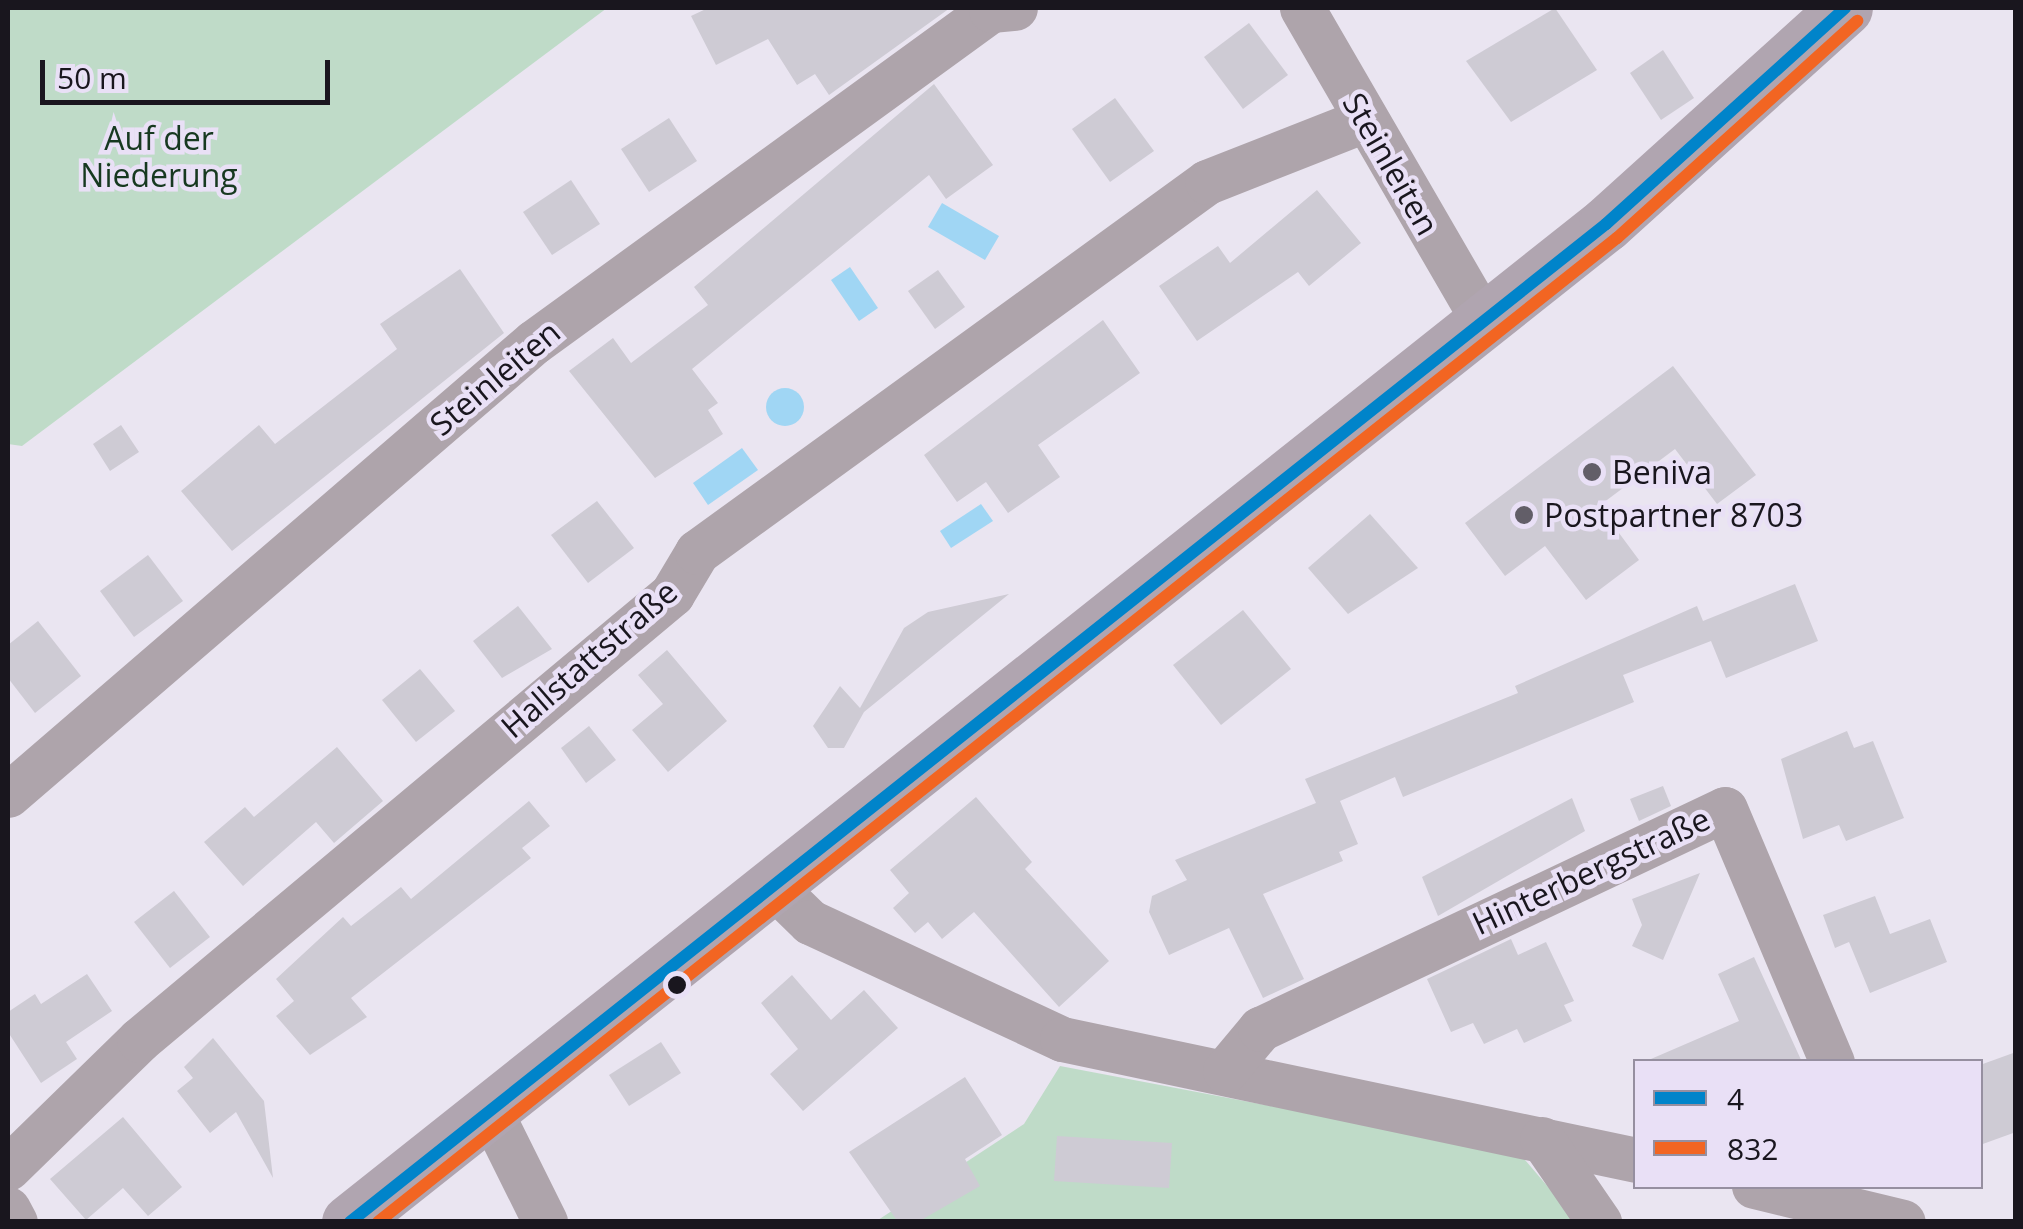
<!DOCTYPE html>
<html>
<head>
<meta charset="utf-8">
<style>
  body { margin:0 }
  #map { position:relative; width:2023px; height:1229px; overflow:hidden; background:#eae5f1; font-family:"Open Sans",sans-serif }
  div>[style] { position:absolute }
  .green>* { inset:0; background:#bfdbc8 }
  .water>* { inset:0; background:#a0d6f4 }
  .round { border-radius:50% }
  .building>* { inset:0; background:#cecbd4 }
  .minor>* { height:45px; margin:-22.5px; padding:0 22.5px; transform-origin:22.5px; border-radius:22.5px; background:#aea4ab }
  .primary>* { height:55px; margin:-27.5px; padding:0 27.5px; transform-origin:27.5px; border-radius:27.5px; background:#b0a5b0 }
  .bus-1>* { height:12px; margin:-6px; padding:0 6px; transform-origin:6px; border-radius:6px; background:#0084ca }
  .bus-2>* { height:12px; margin:-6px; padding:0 6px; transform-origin:6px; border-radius:6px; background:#f26522 }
  .dots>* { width:28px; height:28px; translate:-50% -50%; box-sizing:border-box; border:5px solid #e9e0f6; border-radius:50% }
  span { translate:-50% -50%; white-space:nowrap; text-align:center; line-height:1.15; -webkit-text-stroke:9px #e9e0f6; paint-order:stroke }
  .park-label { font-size:32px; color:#173920 }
  .street-label { font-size:32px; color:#19161e }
  .poi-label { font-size:32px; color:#19161e }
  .left { translate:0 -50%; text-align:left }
  .frame { position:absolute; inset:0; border:10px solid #19161e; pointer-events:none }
  .legend { position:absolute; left:1633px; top:1059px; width:350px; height:130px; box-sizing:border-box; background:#e9e0f6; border:2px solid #968fa0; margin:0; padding:12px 18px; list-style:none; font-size:30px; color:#19161e }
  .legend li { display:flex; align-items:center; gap:20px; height:50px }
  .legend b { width:50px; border:2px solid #968fa0 }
  .scale { position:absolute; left:40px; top:60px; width:290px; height:45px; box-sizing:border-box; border:5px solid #19161e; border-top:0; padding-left:12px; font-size:30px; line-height:35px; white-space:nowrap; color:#19161e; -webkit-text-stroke:8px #e9e0f6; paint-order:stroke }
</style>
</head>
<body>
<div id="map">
  <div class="green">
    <div style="clip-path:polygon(8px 8px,607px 8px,22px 446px,8px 444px)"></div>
    <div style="clip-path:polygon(1060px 1066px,1519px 1153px,1578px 1222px,875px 1222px,1024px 1124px)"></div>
  </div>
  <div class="water">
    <div style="clip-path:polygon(942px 203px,999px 236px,985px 260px,928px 227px)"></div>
    <div style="clip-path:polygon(850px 267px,878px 308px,859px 321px,831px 280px)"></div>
    <div class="round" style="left:766px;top:388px;width:38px;height:38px"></div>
    <div style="clip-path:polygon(742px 448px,758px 470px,708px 505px,693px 483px)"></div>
    <div style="clip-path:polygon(981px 504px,993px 521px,951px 548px,940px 531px)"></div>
  </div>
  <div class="building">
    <div style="clip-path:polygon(708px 8px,950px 8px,829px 95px,815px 74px,797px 85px,768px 39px,716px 65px,691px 16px)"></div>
    <div style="clip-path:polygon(1555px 8px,1597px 70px,1511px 122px,1466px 61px)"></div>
    <div style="clip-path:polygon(1249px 23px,1288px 75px,1243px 109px,1204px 57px)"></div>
    <div style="clip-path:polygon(1663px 50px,1694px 98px,1661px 120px,1630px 73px)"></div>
    <div style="clip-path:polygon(934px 84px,993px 165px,946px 199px,929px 175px,692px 369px,718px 403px,708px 410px,723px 434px,655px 478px,569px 371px,613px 338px,631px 363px,708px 305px,694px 287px)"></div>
    <div style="clip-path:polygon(1115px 98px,1154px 151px,1110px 182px,1072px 129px)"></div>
    <div style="clip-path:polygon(669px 118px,697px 161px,649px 192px,621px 149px)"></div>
    <div style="clip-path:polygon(571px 180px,600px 224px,552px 255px,523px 212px)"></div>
    <div style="clip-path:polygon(1317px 190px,1361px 243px,1309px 286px,1298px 272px,1197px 341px,1159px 286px,1218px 246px,1230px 263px)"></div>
    <div style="clip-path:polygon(460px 269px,504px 333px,232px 551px,181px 491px,259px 425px,275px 444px,397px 349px,380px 324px)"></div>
    <div style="clip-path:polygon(938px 270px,965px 307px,935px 329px,908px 291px)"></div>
    <div style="clip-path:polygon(1103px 320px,1140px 373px,1038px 445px,1060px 477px,1008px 513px,986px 482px,957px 502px,924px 455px)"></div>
    <div style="clip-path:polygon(1673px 366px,1756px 475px,1717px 504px,1675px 449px,1599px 506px,1639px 560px,1586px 600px,1545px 546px,1505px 576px,1465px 523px)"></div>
    <div style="clip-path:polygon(121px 425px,139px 452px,110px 471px,93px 444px)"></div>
    <div style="clip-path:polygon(597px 501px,634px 548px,588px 583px,551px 535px)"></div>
    <div style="clip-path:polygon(1370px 514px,1418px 568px,1348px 614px,1308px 568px)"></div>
    <div style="clip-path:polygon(148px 555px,183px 601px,134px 637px,100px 591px)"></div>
    <div style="clip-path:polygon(1795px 584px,1818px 641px,1726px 678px,1711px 641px,1623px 675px,1634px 702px,1403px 797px,1395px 777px,1340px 801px,1358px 844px,1339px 852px,1343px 861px,1263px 894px,1304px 979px,1263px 998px,1229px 928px,1169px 955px,1149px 912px,1152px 896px,1187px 880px,1175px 860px,1316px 803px,1305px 779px,1518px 693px,1515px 686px,1697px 606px,1703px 621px)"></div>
    <div style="clip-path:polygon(1009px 594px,864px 712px,844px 748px,828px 748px,813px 726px,840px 686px,860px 708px,904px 628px,928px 612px)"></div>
    <div style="clip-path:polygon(518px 606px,552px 649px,502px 678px,473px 641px)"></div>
    <div style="clip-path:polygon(1243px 610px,1291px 669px,1221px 725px,1173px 665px)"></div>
    <div style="clip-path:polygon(38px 621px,81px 676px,35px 713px,8px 678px,8px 645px)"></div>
    <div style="clip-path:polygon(667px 650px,727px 721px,668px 772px,632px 730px,663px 704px,638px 675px)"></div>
    <div style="clip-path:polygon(420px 669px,455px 711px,416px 742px,382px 700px)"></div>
    <div style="clip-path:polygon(589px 726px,616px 760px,586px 783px,561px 748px)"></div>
    <div style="clip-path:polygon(1847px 731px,1854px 748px,1873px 741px,1904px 818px,1846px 841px,1839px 825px,1803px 839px,1781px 759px)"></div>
    <div style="clip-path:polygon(337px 747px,383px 801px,334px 843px,316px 822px,243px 886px,204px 842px,245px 807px,254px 817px)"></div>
    <div style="clip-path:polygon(1663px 786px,1671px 806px,1639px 821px,1630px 799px)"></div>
    <div style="clip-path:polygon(976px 797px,1032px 862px,1025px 869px,1109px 961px,1059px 1007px,974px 912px,942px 939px,928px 922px,915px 933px,893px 908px,909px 893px,890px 870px)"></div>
    <div style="clip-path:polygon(1572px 798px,1585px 831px,1438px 916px,1422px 877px)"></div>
    <div style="clip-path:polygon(529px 801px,550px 826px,522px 848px,531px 858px,351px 998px,367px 1017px,310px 1055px,276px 1016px,294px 1001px,276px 979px,343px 917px,351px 926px,401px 887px,411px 899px)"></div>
    <div style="clip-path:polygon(1700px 873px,1663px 960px,1632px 946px,1642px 925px,1632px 899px)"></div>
    <div style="clip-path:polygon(174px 891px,210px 937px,170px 968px,134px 922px)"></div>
    <div style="clip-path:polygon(1875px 896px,1890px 934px,1930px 919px,1947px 962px,1870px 993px,1849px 942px,1835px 948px,1823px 915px)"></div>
    <div style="clip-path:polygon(1511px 939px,1518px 955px,1546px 942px,1574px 1001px,1564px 1005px,1572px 1021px,1524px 1043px,1517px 1029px,1484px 1044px,1473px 1023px,1451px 1032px,1427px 979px)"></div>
    <div style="clip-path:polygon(1754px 957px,1802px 1062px,1644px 1062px,1739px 1021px,1718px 974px)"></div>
    <div style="clip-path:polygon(87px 974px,112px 1011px,66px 1042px,77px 1059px,41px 1083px,8px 1032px,8px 1012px,35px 994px,41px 1004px)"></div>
    <div style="clip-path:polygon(792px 975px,831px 1020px,864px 990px,898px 1028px,803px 1111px,770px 1074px,798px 1049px,761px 1003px)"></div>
    <div style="clip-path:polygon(213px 1038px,264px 1101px,273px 1178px,236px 1112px,210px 1133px,177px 1091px,193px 1078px,184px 1067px)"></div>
    <div style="clip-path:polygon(661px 1042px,681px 1073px,629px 1106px,609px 1075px)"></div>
    <div style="clip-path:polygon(2016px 1052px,2016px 1132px,1980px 1145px,1980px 1065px)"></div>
    <div style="clip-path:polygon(965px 1077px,1002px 1135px,965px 1159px,980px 1186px,918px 1222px,898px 1222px,849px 1152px)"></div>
    <div style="clip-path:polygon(123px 1117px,182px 1187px,148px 1216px,123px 1188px,86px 1220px,50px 1179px)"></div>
    <div style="clip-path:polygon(1057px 1136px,1172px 1143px,1169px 1188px,1054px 1181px)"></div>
  </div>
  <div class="minor">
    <div style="left:1302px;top:8px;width:361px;rotate:59.9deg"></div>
    <div style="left:8px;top:795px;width:694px;rotate:-40.74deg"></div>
    <div style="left:534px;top:342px;width:565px;rotate:-36deg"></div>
    <div style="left:991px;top:10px;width:24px;rotate:-5deg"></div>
    <div style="left:770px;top:883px;width:56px;rotate:44.3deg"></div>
    <div style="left:810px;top:922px;width:278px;rotate:24.9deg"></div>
    <div style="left:1062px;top:1039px;width:587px;rotate:11.9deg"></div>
    <div style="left:1225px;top:1071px;width:55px;rotate:-50.2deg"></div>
    <div style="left:1260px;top:1029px;width:514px;rotate:-25.32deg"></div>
    <div style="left:1725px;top:809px;width:275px;rotate:67.1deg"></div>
    <div style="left:490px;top:1111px;width:124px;rotate:63.6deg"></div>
    <div style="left:1542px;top:1139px;width:101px;rotate:55.5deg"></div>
    <div style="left:8px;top:1168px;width:183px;rotate:-44.3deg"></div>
    <div style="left:139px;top:1040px;width:695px;rotate:-39.92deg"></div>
    <div style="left:672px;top:594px;width:49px;rotate:-59.2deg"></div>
    <div style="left:697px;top:552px;width:630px;rotate:-35.96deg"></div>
    <div style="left:1207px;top:182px;width:169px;rotate:-21.5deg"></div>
    <div style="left:1754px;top:1186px;width:153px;rotate:13.6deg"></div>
    <div style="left:8px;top:1209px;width:15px;rotate:62deg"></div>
  </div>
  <div class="primary">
    <div style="left:349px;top:1222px;width:1605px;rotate:-38.45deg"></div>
    <div style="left:1606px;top:224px;width:322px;rotate:-42.1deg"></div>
  </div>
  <div class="bus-1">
    <div style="left:350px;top:1222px;width:1604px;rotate:-38.47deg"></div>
    <div style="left:1606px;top:224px;width:322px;rotate:-42.1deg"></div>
  </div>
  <div class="bus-2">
    <div style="left:378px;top:1222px;width:1582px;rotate:-38.46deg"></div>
    <div style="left:1617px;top:238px;width:324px;rotate:-42.1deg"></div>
  </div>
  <div class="dots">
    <div style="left:1592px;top:472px;background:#625e68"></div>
    <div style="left:1524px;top:515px;background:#625e68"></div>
    <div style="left:677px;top:985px;background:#19161e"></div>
  </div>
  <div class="park-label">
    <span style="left:159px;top:157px">Auf der<br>Niederung</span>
  </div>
  <div class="street-label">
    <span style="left:1391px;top:164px;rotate:60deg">Steinleiten</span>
    <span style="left:495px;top:378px;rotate:-40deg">Steinleiten</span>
    <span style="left:589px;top:659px;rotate:-41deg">Hallstattstraße</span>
    <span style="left:1591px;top:871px;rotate:-25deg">Hinterbergstraße</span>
  </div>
  <div class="poi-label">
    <span class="left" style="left:1612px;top:472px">Beniva</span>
    <span class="left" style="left:1544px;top:515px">Postpartner 8703</span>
  </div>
  <div class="frame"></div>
  <ul class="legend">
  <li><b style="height:12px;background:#0084ca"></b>4</li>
  <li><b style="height:12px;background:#f26522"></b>832</li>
  </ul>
  <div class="scale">50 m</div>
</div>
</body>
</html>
